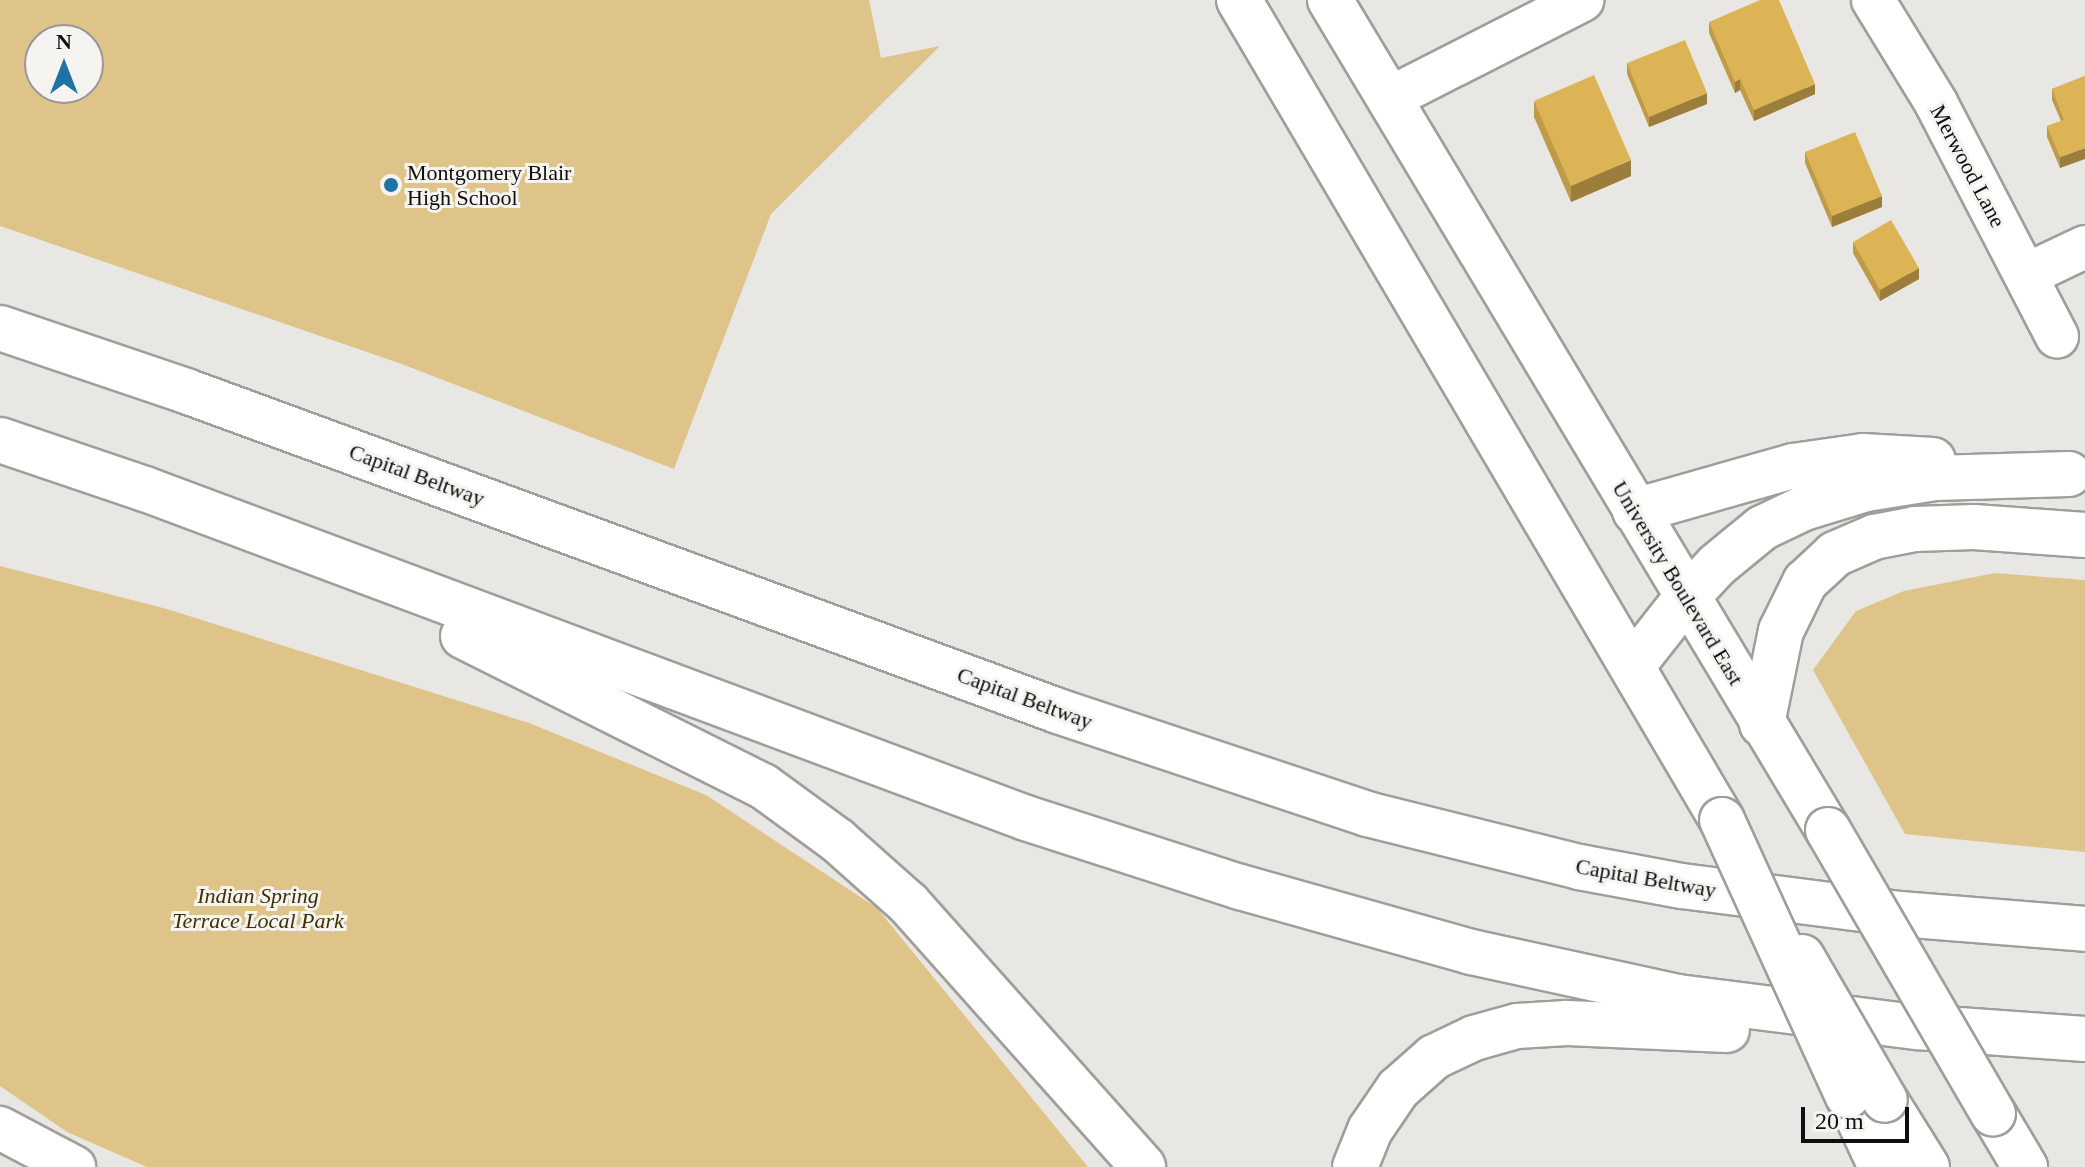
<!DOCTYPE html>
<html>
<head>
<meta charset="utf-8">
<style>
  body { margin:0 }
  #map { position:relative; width:2085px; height:1167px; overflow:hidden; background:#e9e7e3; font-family:Georgia,serif }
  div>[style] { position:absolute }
  .green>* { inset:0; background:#dfc489 }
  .roads { filter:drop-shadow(2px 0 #9f9e9a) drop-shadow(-2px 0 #9f9e9a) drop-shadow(0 2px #9f9e9a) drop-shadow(0 -2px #9f9e9a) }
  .street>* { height:42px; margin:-21px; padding:0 21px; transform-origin:21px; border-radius:21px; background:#fff }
  .primary>* { height:44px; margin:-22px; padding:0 22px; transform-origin:22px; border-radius:22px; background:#fff }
  .highway>* { height:44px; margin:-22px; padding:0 22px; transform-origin:22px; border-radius:22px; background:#fff }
  .bridges { filter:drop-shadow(2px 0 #9f9e9a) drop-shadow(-2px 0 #9f9e9a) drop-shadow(0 2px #9f9e9a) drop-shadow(0 -2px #9f9e9a) }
  .primary-bridge>* { height:44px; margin:-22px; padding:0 22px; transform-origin:22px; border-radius:22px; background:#fff }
  .highway-bridge>* { height:44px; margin:-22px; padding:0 22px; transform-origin:22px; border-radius:22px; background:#fff }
  .wall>* { inset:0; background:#be9b49 }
  .shaded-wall>* { inset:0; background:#9b7e3c }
  .building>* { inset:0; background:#ddb455 }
  .dots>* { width:22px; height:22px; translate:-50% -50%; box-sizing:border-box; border:4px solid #f6f4f1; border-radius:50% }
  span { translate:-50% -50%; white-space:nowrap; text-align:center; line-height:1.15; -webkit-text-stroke:6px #f6f4f1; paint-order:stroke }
  .street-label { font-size:22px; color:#0f0f0d }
  .poi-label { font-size:22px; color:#0f0f0d }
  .left { translate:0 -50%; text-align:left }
  .park-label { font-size:22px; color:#3f2f04; font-style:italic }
  .north { position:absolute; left:24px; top:24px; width:80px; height:80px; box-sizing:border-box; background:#f6f4f1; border:2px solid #9a9896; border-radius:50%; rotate:0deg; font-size:22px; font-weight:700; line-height:32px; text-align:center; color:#0f0f0d }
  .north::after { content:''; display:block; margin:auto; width:28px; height:36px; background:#1f73a4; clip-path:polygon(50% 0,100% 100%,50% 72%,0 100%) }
  .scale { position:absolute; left:1801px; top:1107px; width:108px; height:36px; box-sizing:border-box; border:4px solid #0f0f0d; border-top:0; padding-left:10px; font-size:24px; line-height:28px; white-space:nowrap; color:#0f0f0d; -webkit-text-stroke:6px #f6f4f1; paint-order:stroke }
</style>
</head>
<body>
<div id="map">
  <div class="green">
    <div style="clip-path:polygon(evenodd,0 0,869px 0,881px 58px,940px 46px,771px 214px,674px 469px,399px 363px,0 226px,0 0,40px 40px,88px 40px,88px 88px,40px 88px,40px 40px)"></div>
    <div style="clip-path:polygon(0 566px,167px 609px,529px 723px,706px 795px,877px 908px,1088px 1167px,147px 1167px,67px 1132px,0 1086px)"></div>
    <div style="clip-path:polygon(1995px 573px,2085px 580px,2085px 852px,1905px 834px,1813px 670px,1856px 611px,1904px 591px)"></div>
  </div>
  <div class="roads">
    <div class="street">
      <div style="left:1873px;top:0;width:121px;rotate:58.5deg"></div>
      <div style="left:1936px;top:103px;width:263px;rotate:62.6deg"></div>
      <div style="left:1390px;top:98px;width:216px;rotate:-27deg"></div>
      <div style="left:2026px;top:275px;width:65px;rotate:-25.4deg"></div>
      <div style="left:0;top:1128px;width:84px;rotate:27.8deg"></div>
    </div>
    <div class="primary">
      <div style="left:1239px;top:0;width:952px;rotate:59.5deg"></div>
      <div style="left:1330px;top:0;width:968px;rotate:59.04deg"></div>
      <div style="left:1885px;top:1100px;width:79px;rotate:57.9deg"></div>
      <div style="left:1993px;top:1113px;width:63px;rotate:59.3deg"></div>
    </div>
    <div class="highway">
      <div style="left:0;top:328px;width:196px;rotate:18.7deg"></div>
      <div style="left:186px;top:391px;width:929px;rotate:20.15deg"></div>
      <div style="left:1058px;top:711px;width:326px;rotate:18.4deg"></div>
      <div style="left:1367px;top:814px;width:219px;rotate:14deg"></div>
      <div style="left:1579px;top:867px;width:105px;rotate:10.5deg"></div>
      <div style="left:1682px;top:886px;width:220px;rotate:7.3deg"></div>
      <div style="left:1900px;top:914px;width:186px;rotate:4.6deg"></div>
      <div style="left:0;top:440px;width:153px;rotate:18.7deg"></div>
      <div style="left:145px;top:489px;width:940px;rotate:20.48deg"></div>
      <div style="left:1026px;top:818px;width:225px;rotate:17.9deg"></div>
      <div style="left:1240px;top:887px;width:240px;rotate:15.7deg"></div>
      <div style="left:1471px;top:952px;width:212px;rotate:12.3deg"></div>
      <div style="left:1678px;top:997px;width:241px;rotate:7.2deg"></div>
      <div style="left:1917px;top:1027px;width:168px;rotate:4.1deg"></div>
      <div style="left:1635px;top:511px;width:164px;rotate:-15.9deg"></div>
      <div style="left:1793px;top:466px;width:71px;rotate:-8.1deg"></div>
      <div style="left:1863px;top:456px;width:70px;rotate:3.3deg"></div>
      <div style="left:463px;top:636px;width:335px;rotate:26.6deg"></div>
      <div style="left:763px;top:786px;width:92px;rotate:36.1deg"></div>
      <div style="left:837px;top:840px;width:96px;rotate:41.6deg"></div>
      <div style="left:909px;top:904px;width:352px;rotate:48.3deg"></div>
      <div style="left:1634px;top:664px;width:84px;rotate:-51.8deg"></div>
      <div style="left:1686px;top:598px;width:45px;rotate:-46.8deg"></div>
      <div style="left:1717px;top:565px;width:58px;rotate:-39.4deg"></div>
      <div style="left:1762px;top:528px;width:47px;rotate:-25.5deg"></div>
      <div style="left:1804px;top:508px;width:65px;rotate:-17deg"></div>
      <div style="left:1866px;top:489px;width:70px;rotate:-9.1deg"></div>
      <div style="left:1935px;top:478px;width:134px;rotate:-1.7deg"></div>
      <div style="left:1762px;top:724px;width:95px;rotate:-78.5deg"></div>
      <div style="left:1781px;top:631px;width:55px;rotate:-63.9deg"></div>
      <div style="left:1805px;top:582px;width:41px;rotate:-43deg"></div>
      <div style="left:1835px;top:554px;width:43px;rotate:-23.6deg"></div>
      <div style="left:1874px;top:537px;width:42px;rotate:-11deg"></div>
      <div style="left:1915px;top:529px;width:59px;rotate:-1.9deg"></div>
      <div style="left:1974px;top:527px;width:111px;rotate:4.1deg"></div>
      <div style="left:1848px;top:1096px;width:78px;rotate:65.1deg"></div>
      <div style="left:1355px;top:1167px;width:40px;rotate:-68deg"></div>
      <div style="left:1370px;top:1130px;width:50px;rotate:-55.7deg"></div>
      <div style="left:1398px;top:1089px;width:48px;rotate:-41.6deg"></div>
      <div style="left:1434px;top:1057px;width:44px;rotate:-25.4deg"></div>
      <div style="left:1474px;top:1038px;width:45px;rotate:-15.6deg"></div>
      <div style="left:1517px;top:1026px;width:50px;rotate:-3.4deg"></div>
      <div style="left:1567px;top:1023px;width:160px;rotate:2.5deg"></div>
    </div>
  </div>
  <div class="bridges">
    <div class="primary-bridge">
      <div style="left:1828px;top:830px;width:328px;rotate:59.8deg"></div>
      <div style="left:1802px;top:957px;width:165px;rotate:59.9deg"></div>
    </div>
    <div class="highway-bridge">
      <div style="left:1722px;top:820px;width:303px;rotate:65.5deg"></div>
    </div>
  </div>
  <div class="wall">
    <div style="clip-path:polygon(1709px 22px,1815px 94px,1754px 121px,1740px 90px,1735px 93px,1709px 33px)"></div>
    <div style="clip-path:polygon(1627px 63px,1707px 104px,1649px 127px,1627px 74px)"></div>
    <div style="clip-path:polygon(2085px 76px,2060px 168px,2047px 137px,2047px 126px,2061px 121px,2052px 100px,2052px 89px)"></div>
    <div style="clip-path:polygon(1534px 101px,1631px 176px,1571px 202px,1534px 117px)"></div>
    <div style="clip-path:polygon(1805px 152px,1882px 207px,1832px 227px,1805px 163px)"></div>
    <div style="clip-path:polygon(1853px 242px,1919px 279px,1880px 301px,1853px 253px)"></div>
  </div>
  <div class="shaded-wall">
    <div style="clip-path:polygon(1740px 79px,1740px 90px,1735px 93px,1735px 82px)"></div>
    <div style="clip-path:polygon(1815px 84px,1815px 94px,1754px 121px,1754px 110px)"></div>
    <div style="clip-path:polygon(1707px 93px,1707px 104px,1649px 127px,1649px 117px)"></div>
    <div style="clip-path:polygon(2085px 148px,2085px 159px,2060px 168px,2060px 157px)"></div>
    <div style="clip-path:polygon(1631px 160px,1631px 176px,1571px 202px,1571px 186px)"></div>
    <div style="clip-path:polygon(1882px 196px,1882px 207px,1832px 227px,1832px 216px)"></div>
    <div style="clip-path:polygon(1919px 268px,1919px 279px,1880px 301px,1880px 290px)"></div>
  </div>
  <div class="building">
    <div style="clip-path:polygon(1760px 0,1779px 0,1815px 84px,1754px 110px,1740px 79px,1735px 82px,1709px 22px)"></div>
    <div style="clip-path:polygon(1685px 40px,1707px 93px,1649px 117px,1627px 63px)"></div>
    <div style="clip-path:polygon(1594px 75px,1631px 160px,1571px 186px,1534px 101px)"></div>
    <div style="clip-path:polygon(2085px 76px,2085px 148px,2060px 157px,2047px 126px,2064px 120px,2052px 89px)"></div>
    <div style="clip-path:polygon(1855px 132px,1882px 196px,1832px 216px,1805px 152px)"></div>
    <div style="clip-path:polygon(1891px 220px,1919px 268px,1880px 290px,1853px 242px)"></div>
  </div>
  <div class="dots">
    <div style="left:391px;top:185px;background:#1f73a4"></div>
  </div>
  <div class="street-label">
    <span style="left:1968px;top:166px;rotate:62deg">Merwood Lane</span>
    <span style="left:417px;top:475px;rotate:20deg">Capital Beltway</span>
    <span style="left:1678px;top:583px;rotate:59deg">University Boulevard East</span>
    <span style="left:1025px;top:698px;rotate:20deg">Capital Beltway</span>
    <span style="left:1646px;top:878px;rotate:10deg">Capital Beltway</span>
  </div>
  <div class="poi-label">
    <span class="left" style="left:407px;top:185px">Montgomery Blair<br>High School</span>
  </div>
  <div class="park-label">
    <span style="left:258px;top:908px">Indian Spring<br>Terrace Local Park</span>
  </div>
  <div class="north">N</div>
  <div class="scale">20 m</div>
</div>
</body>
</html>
